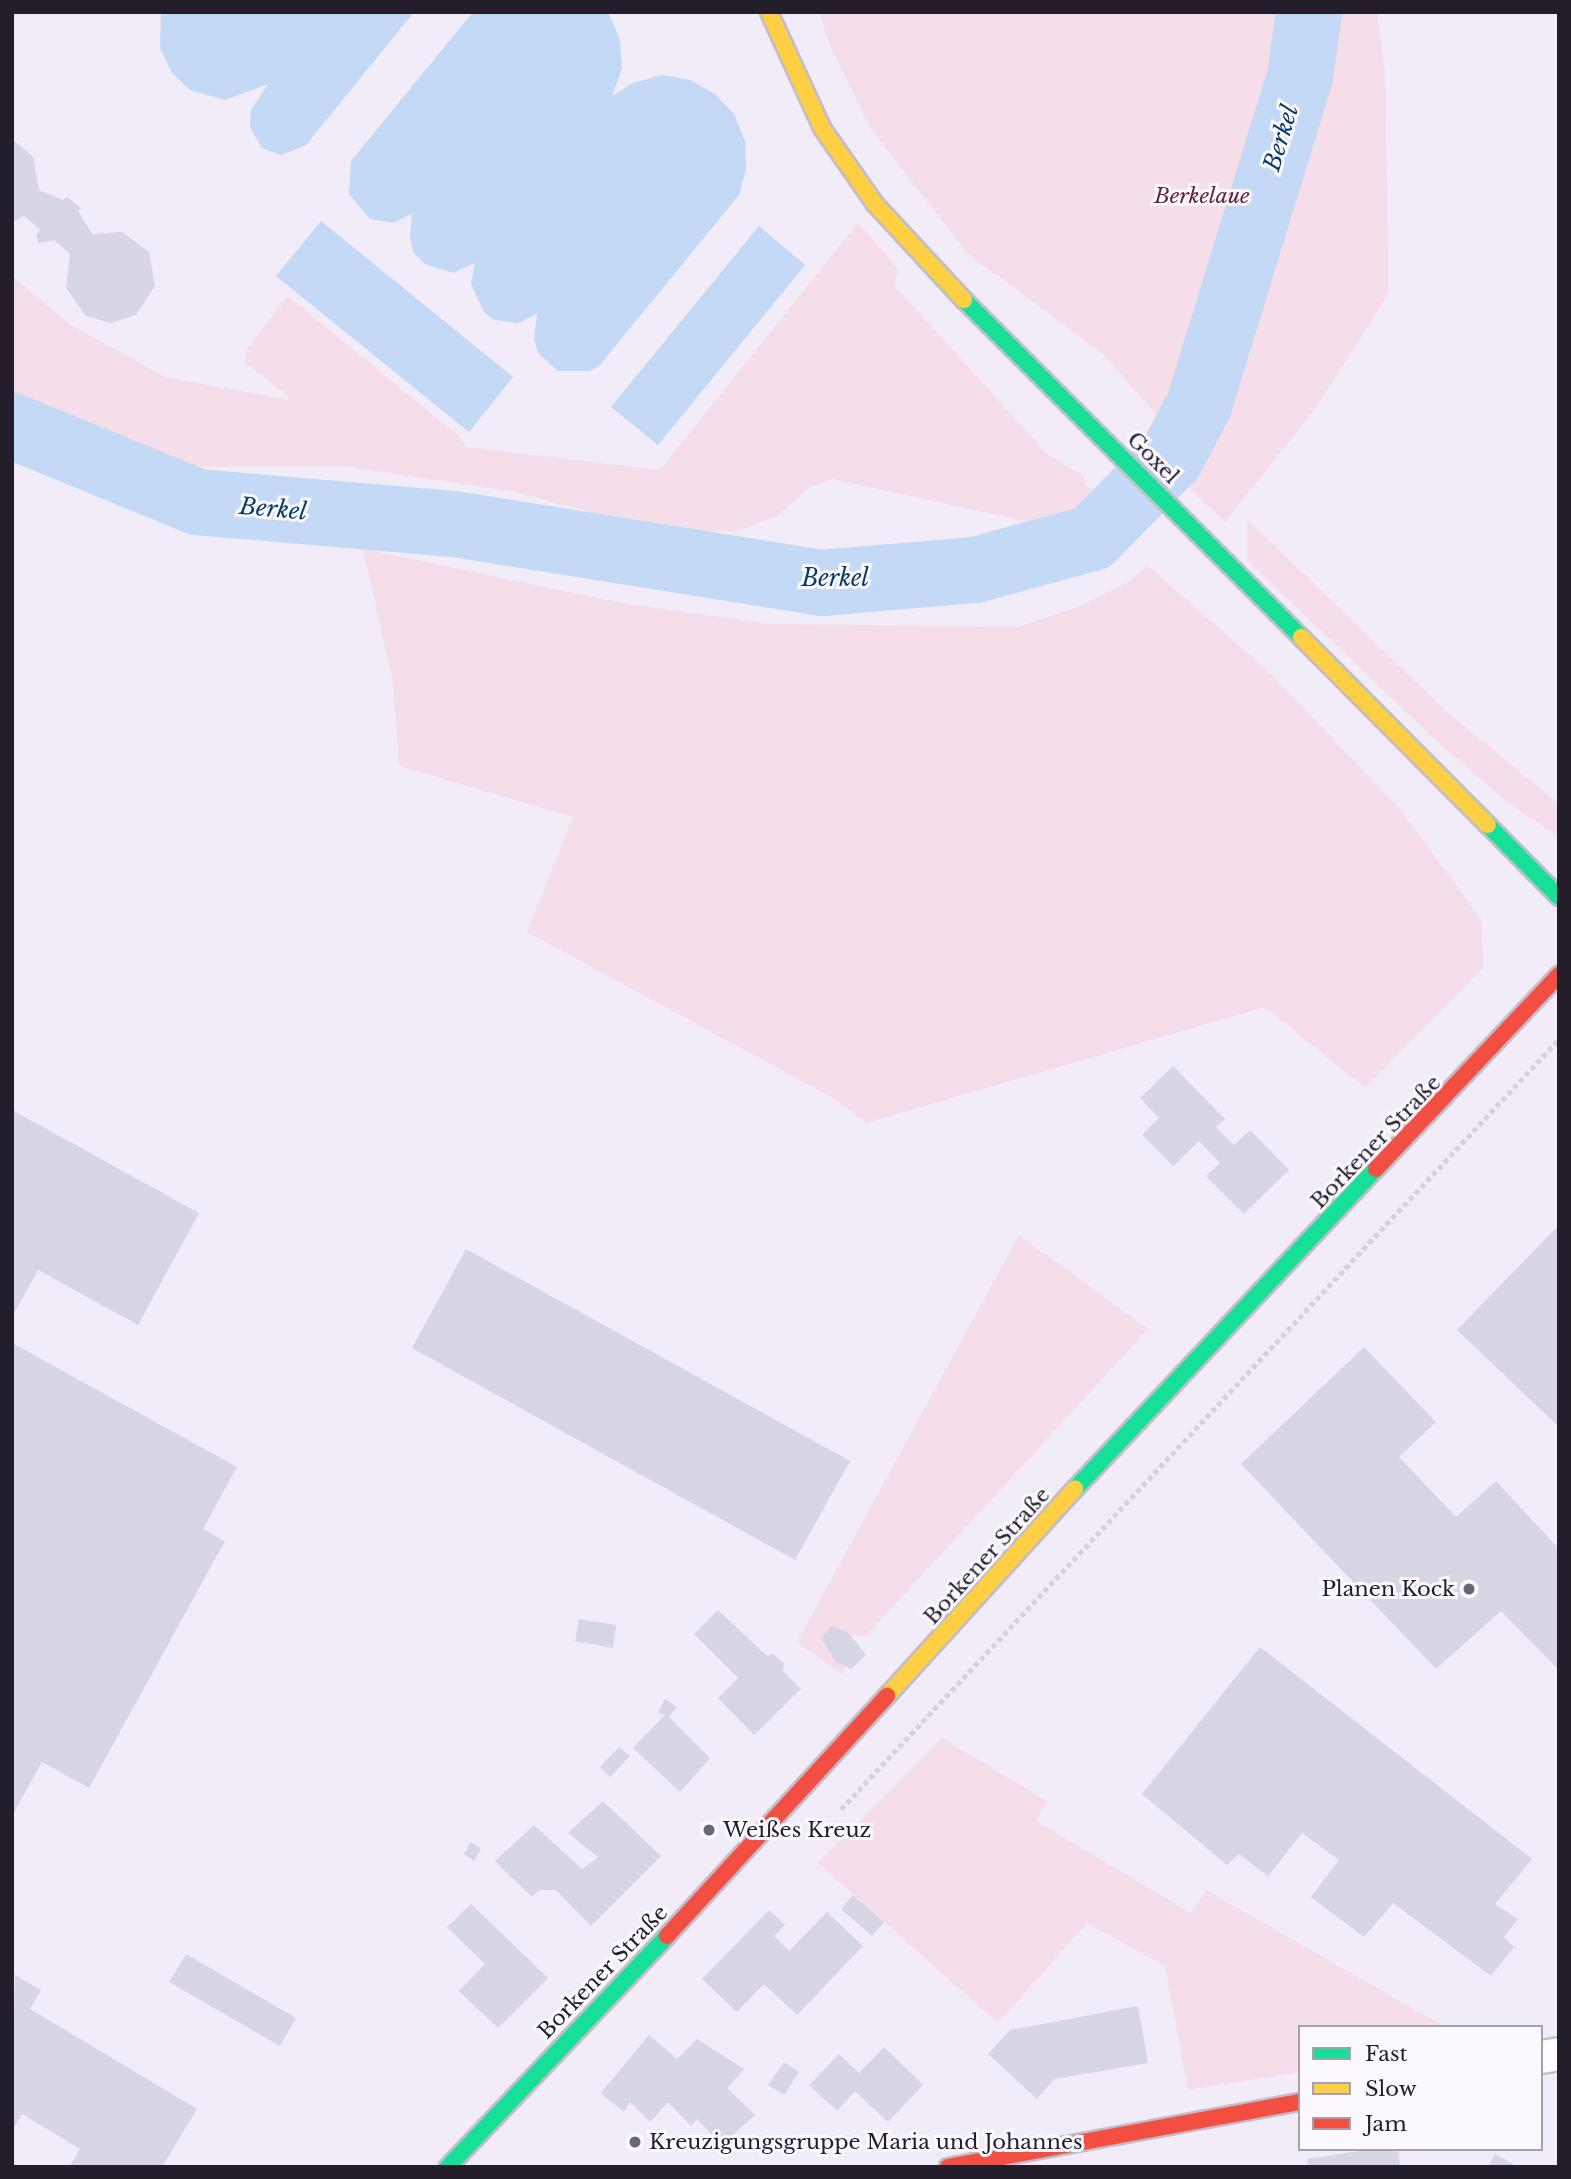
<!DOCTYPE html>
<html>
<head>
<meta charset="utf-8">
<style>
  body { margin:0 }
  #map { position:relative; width:1571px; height:2179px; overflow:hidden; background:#f1ecf7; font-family:"Libre Baskerville",serif }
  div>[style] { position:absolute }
  .green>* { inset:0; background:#f5dee9 }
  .water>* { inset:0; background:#c3d9f6 }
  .river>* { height:66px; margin:-33px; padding:0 33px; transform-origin:33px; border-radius:33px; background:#c3d9f6 }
  .building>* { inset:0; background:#d7d6e3 }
  .path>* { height:4.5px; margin-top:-2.25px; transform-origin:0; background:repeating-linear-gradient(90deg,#d5d3d7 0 5px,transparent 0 8.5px) }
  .roads { filter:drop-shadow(2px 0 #c2bdc8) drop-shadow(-2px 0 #c2bdc8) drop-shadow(0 2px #c2bdc8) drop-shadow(0 -2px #c2bdc8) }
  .street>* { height:32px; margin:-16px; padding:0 16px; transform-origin:16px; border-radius:16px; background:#fdfcfe }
  .fast>* { height:16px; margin:-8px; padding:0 8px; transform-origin:8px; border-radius:8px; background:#16e098 }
  .slow>* { height:16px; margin:-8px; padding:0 8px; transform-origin:8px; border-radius:8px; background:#ffcf43 }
  .jam>* { height:16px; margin:-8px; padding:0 8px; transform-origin:8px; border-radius:8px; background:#f24e42 }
  .dots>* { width:19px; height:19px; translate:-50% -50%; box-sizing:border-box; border:4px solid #fbf8ff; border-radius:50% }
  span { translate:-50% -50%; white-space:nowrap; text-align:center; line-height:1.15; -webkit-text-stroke:6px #fbf8ff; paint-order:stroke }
  .park-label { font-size:21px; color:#60233b; font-style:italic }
  .street-label { font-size:21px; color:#231e2a }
  .poi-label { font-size:21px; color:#231e2a }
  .right { translate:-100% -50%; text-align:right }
  .left { translate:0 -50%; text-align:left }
  .water-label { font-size:23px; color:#073c68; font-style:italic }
  .frame { position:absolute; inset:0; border:14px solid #231e2a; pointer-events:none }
  .legend { position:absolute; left:1298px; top:2025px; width:245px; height:126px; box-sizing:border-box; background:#fbf8ff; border:2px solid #a5a1aa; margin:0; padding:9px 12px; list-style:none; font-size:21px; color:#231e2a }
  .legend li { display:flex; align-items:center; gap:14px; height:35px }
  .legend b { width:35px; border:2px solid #a5a1aa }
</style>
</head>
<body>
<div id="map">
  <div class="green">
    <div style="clip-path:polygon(819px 12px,1377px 12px,1385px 73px,1389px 293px,1315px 409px,1225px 522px,1148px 449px,1155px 413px,1102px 353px,969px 255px,871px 129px,831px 48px)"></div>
    <div style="clip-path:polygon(858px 223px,899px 270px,894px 285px,1048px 455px,1083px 475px,1086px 486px,1099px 493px,1065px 518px,1024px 521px,833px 479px,810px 487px,776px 517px,736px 531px,688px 532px,655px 529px,510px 491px,341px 466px,182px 467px,138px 455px,12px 396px,12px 276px,72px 326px,166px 377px,288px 400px,287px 395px,245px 363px,246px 350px,288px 296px,460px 437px,466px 447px,660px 470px)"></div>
    <div style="clip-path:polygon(1247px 519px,1447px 712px,1559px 804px,1559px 838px,1502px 798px,1429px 734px,1247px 560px)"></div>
    <div style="clip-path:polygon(363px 549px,622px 603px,770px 624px,1017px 627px,1083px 605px,1128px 582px,1147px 565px,1268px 671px,1399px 808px,1481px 919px,1484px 967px,1365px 1088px,1265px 1007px,866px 1123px,835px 1099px,527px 932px,573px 817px,399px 766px,393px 682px)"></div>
    <div style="clip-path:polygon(1019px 1235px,1148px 1329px,866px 1636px,825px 1634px,823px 1641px,828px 1643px,830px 1657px,845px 1662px,843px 1675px,797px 1642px)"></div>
    <div style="clip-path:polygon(942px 1738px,1047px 1801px,1036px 1821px,1191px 1913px,1206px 1890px,1445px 2027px,1300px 2027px,1300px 2072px,1188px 2090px,1165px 1966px,1087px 1923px,998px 2023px,818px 1863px)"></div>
  </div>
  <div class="water">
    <div style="clip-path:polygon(161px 12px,414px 12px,306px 145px,281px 155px,262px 148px,250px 127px,251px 110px,268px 84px,225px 100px,190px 90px,172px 73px,160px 48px)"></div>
    <div style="clip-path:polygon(473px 12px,608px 12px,620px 40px,622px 69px,612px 96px,633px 83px,662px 75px,690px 80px,715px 94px,734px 114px,745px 141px,746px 169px,739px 195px,599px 366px,590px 371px,558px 371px,538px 353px,534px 339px,537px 314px,518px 323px,494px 320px,484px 312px,471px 284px,475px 263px,453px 273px,425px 264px,414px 253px,410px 238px,412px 214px,393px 223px,370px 219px,349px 194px,351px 161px)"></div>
    <div style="clip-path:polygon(321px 221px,513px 377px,469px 432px,276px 276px)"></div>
    <div style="clip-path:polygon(759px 226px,805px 265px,658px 445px,611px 407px)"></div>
  </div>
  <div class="river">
    <div style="left:12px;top:426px;width:200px;rotate:22.3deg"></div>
    <div style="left:197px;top:502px;width:258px;rotate:4.9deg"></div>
    <div style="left:454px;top:524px;width:373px;rotate:9.1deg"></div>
    <div style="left:822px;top:583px;width:154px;rotate:-4.9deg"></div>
    <div style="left:975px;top:570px;width:121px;rotate:-15.3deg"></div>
    <div style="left:1092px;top:538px;width:112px;rotate:-45.4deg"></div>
    <div style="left:1171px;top:458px;width:60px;rotate:-62.2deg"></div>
    <div style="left:1199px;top:405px;width:343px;rotate:-72.9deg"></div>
    <div style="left:1300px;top:77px;width:66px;rotate:-82.1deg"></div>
  </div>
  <div class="building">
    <div style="clip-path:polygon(12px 139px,33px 157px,39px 190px,63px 200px,67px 197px,81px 208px,78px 211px,92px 234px,122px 232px,149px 252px,155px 286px,136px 315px,111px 323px,86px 316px,66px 288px,70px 254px,54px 240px,39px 243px,36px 236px,40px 229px,24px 216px,12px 223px)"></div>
    <div style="clip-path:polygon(1173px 1066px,1225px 1119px,1216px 1127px,1234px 1145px,1250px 1130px,1289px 1170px,1244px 1214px,1206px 1176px,1220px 1163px,1199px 1141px,1173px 1166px,1142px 1135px,1159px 1118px,1140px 1098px)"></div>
    <div style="clip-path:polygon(12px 1110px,199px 1213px,138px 1325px,38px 1270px,12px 1317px)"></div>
    <div style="clip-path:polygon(1559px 1225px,1559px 1427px,1457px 1330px)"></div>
    <div style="clip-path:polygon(466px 1249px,850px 1461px,795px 1560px,412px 1348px)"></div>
    <div style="clip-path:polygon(12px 1343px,237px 1467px,203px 1529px,225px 1541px,89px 1788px,42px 1762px,12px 1816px)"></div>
    <div style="clip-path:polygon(1364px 1347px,1436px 1422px,1399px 1457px,1456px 1517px,1496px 1481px,1559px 1549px,1559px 1670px,1501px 1611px,1436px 1669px,1241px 1464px)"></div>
    <div style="clip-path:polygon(718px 1610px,767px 1656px,773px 1654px,784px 1663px,783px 1671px,801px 1689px,754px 1735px,718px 1698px,738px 1678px,694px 1634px)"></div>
    <div style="clip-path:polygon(579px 1619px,616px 1625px,613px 1648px,575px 1641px)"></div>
    <div style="clip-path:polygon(832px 1626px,848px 1632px,866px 1655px,851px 1669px,835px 1662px,821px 1637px)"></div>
    <div style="clip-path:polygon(1260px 1647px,1532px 1859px,1495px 1904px,1518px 1919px,1504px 1937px,1514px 1947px,1491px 1976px,1393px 1903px,1364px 1937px,1311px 1897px,1339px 1860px,1302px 1833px,1268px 1876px,1239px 1854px,1227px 1865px,1142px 1794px)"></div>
    <div style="clip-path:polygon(665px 1699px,677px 1707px,669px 1717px,710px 1758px,680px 1792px,633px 1748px,665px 1715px,658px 1712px)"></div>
    <div style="clip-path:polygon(619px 1747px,630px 1756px,610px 1777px,600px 1767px)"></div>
    <div style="clip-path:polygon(603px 1801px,661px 1856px,591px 1926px,556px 1890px,539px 1890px,532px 1897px,495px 1861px,534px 1825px,582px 1869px,598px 1857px,568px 1833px)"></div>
    <div style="clip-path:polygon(471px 1842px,481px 1849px,474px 1861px,464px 1854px)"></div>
    <div style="clip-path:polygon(853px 1895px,884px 1922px,872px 1936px,841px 1909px)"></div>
    <div style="clip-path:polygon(471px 1904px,548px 1978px,498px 2028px,459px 1991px,485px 1964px,447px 1927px)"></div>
    <div style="clip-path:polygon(769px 1910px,785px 1925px,774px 1936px,789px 1951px,827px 1912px,863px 1946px,797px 2015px,764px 1984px,737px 2012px,702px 1979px)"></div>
    <div style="clip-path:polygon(186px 1954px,296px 2018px,280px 2046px,169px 1982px)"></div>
    <div style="clip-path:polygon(15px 1975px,41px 1990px,30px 2009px,197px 2109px,162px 2167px,69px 2167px,80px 2149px,22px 2114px,12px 2131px)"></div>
    <div style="clip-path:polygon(1138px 2006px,1148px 2063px,1054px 2079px,1037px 2099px,988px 2054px,1010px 2030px)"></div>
    <div style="clip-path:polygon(649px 2035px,677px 2059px,697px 2039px,744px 2069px,727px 2088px,755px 2115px,722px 2145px,697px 2119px,691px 2126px,668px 2102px,650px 2122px,630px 2102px,624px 2112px,601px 2093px)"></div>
    <div style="clip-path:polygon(884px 2047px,923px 2085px,888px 2122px,855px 2091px,837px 2111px,809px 2085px,839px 2054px,859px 2073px)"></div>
    <div style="clip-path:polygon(784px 2062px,799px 2072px,784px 2095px,768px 2085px)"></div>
    <div style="clip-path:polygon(1373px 2149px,1398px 2149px,1400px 2167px,1308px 2167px,1307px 2159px)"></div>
    <div style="clip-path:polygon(1495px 2154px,1518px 2167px,1488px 2167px)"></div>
  </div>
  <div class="path">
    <div style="left:841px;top:1809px;width:1053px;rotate:-47deg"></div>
  </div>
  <div class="roads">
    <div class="street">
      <div style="left:1541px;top:2057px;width:18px;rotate:-9deg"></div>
    </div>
    <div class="fast">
      <div style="left:964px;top:300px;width:477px;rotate:45deg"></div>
      <div style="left:1488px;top:825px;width:101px;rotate:45.4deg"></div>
      <div style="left:1075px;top:1489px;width:439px;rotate:-46.8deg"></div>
      <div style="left:448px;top:2167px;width:318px;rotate:-46.5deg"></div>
    </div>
    <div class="slow">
      <div style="left:769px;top:12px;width:128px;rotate:65.4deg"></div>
      <div style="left:822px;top:128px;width:93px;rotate:55.1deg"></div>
      <div style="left:875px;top:204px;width:131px;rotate:47.2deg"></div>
      <div style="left:1301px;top:637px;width:265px;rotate:45.2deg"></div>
      <div style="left:887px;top:1696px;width:280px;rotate:-47.8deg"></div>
    </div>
    <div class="jam">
      <div style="left:1376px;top:1169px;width:267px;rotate:-46.7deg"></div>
      <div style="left:667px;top:1936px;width:326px;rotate:-47.5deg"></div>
      <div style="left:948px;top:2167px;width:358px;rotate:-10.5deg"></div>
    </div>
  </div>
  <div class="dots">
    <div style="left:1469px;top:1589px;background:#6b6672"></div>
    <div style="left:709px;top:1830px;background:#6b6672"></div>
    <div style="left:635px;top:2142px;background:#6b6672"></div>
  </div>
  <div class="park-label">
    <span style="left:1202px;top:196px">Berkelaue</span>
  </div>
  <div class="street-label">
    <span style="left:1153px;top:458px;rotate:45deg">Goxel</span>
    <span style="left:1376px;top:1142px;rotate:-46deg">Borkener Straße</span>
    <span style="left:987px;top:1556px;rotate:-48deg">Borkener Straße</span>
    <span style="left:603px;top:1972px;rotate:-46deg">Borkener Straße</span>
  </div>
  <div class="poi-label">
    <span class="right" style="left:1455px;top:1589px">Planen Kock</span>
    <span class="left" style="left:723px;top:1830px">Weißes Kreuz</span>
    <span class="left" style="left:649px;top:2142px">Kreuzigungsgruppe Maria und Johannes</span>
  </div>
  <div class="water-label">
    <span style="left:1281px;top:138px;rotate:-73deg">Berkel</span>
    <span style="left:273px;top:509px;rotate:5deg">Berkel</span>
    <span style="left:835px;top:578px">Berkel</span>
  </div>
  <div class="frame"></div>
  <ul class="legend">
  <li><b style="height:9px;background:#16e098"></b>Fast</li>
  <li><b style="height:9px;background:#ffcf43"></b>Slow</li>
  <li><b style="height:9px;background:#f24e42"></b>Jam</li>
  </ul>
</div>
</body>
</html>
